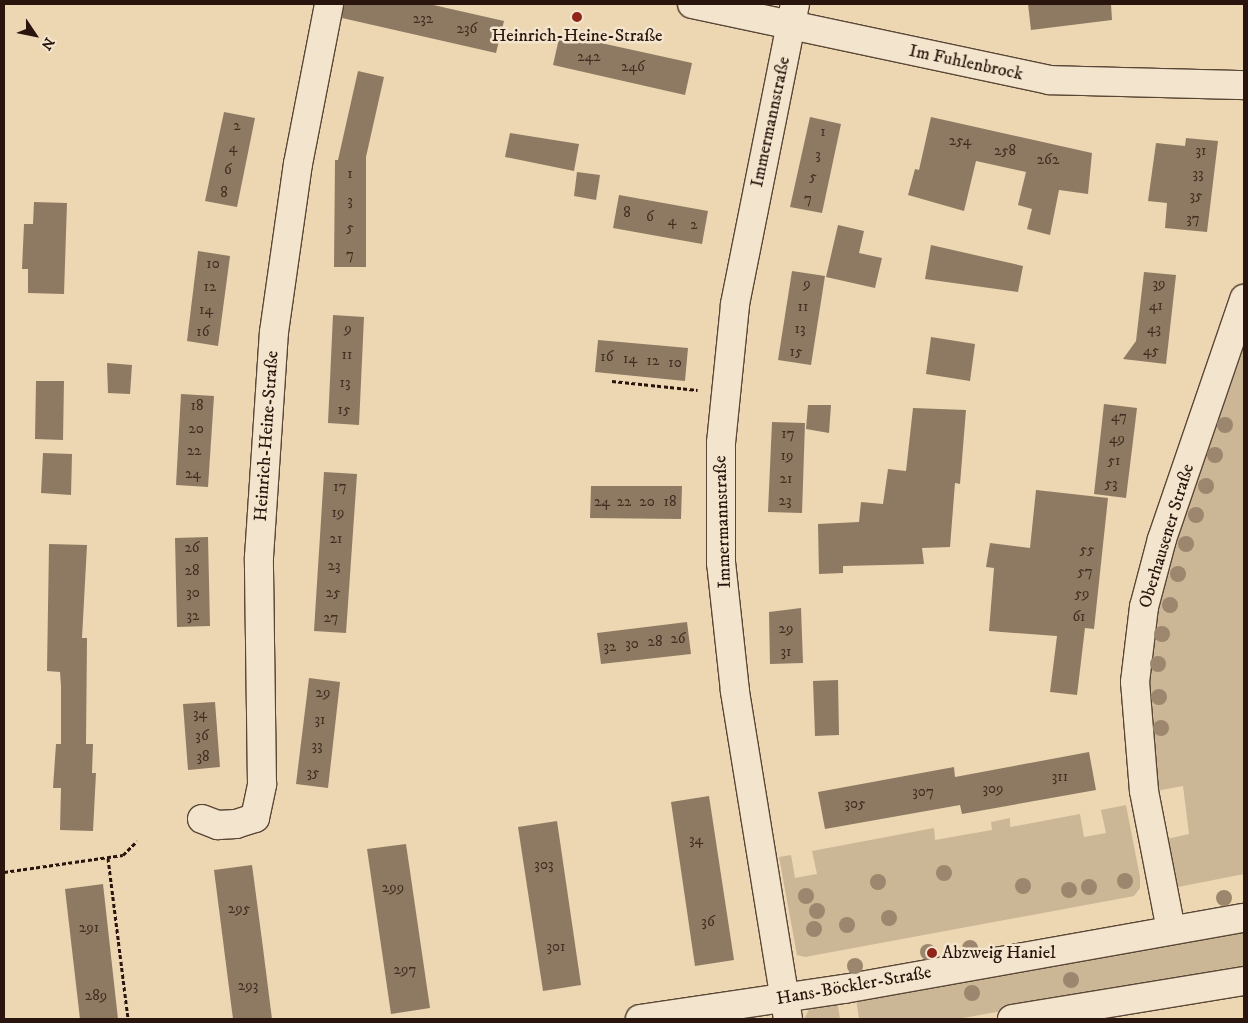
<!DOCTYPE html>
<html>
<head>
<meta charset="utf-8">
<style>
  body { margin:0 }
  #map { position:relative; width:1248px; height:1023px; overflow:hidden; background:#ecd7b2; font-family:"IM FELL DW Pica",serif }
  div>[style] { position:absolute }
  .green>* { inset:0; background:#cbb696 }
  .building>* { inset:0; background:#8e7a63 }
  .path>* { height:3px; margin-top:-1.5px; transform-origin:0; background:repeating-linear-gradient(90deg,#29150d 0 4px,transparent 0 6.5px) }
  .roads { filter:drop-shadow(1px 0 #5a4636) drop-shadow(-1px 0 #5a4636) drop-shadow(0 1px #5a4636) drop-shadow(0 -1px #5a4636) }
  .minor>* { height:28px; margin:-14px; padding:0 14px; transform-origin:14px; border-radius:14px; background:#f3e5cd }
  .tertiary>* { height:28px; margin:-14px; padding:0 14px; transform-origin:14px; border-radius:14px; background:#f3e5cd }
  .secondary>* { height:28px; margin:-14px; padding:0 14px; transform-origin:14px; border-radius:14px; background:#f3e5cd }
  .trees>* { width:16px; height:16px; margin:-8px; border-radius:50%; background:#9c876e }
  .dots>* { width:14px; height:14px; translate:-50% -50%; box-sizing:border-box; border:2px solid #f3e5cd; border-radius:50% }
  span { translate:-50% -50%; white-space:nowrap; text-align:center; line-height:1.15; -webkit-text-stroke:5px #f3e5cd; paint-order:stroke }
  .number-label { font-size:15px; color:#422e22 }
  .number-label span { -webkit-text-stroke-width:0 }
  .poi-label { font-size:18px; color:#29150d }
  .left { translate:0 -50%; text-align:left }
  .street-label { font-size:18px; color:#29150d }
  .frame { position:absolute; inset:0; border:5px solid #29150d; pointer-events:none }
  .north { position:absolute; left:10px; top:10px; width:50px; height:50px; -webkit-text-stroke:4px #f3e5cd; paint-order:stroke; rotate:124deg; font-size:14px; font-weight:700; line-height:20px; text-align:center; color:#29150d }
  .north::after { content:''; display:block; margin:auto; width:18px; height:22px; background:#29150d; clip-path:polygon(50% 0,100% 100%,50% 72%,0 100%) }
</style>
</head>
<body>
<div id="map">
  <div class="green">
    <div style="clip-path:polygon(1244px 332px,1244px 874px,1178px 887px,1167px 839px,1189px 834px,1183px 786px,1156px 791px,1148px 696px,1152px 627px,1172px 544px)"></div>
    <div style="clip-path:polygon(1126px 805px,1140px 877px,1140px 888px,1134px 896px,805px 957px,797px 955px,779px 857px,791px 855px,795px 878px,817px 874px,812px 851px,934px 828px,935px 840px,992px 830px,991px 822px,1010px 818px,1010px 827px,1080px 814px,1084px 837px,1106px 833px,1101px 810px)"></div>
    <div style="clip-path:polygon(1244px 930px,1244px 968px,957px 1019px,859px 1019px,856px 999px)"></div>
    <div style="clip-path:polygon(837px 1001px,840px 1019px,804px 1019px,810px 1008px)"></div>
  </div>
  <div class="building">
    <div style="clip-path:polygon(344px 4px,429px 4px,504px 21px,496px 53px,342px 18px)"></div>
    <div style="clip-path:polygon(1028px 4px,1111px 4px,1112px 20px,1031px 30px)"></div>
    <div style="clip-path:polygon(560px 34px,692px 63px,685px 95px,553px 65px)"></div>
    <div style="clip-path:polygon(358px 71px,384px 77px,366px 157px,366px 267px,334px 267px,335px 160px,338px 160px)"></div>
    <div style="clip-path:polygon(224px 112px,255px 118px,237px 207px,205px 201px)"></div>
    <div style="clip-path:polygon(810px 117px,841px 124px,822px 213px,790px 207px)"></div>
    <div style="clip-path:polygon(931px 117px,1092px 153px,1088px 194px,1059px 190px,1050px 235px,1027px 229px,1032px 209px,1018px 205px,1026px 172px,976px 161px,964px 211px,908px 195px,915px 169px,919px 170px)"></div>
    <div style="clip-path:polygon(510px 133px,579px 144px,574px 171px,505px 157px)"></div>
    <div style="clip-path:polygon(1186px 138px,1218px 141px,1207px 232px,1165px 228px,1167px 203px,1148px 201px,1156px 143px,1185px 146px)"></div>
    <div style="clip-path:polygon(577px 172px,600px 175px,596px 200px,574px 196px)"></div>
    <div style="clip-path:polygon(619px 195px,708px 211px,702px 244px,613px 228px)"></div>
    <div style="clip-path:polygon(34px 202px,67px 203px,64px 294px,28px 293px,28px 269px,22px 269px,24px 224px,33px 224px)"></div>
    <div style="clip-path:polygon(838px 225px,864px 231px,859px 253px,882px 258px,875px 288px,826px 277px)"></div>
    <div style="clip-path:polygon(931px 245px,1023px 266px,1018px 292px,925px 279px)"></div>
    <div style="clip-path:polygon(198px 251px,230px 256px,218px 346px,187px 341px)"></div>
    <div style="clip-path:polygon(792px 271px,825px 276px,811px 365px,778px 360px)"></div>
    <div style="clip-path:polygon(1144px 272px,1176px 275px,1166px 364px,1123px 359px,1136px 341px)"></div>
    <div style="clip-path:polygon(333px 315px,364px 317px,359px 425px,328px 423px)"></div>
    <div style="clip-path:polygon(931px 337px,975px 344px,970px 381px,926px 374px)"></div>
    <div style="clip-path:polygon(598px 340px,688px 348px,685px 381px,595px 372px)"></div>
    <div style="clip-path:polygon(107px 363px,132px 365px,130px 394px,108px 393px)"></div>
    <div style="clip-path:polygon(36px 381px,64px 381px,63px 440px,35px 439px)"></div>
    <div style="clip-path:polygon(181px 394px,214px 396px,208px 487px,176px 485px)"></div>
    <div style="clip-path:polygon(1104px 404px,1137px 408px,1126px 498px,1094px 494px)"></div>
    <div style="clip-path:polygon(808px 405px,831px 405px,829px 433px,806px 429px)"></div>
    <div style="clip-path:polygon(913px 408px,966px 410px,960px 484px,955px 483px,950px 547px,922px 548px,924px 564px,843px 566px,843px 573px,819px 574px,818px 524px,859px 522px,861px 502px,883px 504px,888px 469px,906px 471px)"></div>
    <div style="clip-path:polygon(772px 422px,805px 423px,802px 513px,768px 512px)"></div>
    <div style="clip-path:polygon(43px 453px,72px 454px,71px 495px,41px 493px)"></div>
    <div style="clip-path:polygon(324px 472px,357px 474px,346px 633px,314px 631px)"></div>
    <div style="clip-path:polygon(591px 486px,682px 486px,681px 519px,590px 518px)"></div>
    <div style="clip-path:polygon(1036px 490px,1108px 498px,1094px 629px,1085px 628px,1077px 695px,1050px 692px,1057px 636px,989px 631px,994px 568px,986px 567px,990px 543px,1030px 548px)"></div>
    <div style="clip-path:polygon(208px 537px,210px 626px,177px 627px,175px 538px)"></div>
    <div style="clip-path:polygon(49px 544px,87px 545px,82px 638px,87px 638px,86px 744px,93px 744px,92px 773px,96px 773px,93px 831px,60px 830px,61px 788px,53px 788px,56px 744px,61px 744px,61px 686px,60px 672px,47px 671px)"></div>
    <div style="clip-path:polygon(801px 608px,803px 663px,770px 664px,769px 612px)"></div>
    <div style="clip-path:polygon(687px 622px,691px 654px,601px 664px,597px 633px)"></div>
    <div style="clip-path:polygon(309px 678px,340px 682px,328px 788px,296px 784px)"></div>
    <div style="clip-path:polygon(838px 680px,839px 735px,815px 736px,813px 681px)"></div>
    <div style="clip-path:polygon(215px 702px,220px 767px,188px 770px,183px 704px)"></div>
    <div style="clip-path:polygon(1089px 752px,1096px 790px,962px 814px,960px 805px,825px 829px,818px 792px,954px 767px,955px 777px)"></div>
    <div style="clip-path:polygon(709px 796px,734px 960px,695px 966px,671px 802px)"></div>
    <div style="clip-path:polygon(557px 821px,581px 985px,543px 991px,518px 827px)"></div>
    <div style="clip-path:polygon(406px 844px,430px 1008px,391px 1014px,367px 849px)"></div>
    <div style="clip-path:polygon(252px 865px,263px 948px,272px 1019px,233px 1019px,214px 870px)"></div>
    <div style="clip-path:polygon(103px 884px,118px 1019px,80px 1019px,65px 889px)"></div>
  </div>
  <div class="path">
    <div style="left:612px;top:381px;width:86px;rotate:6deg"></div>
    <div style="left:108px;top:858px;width:162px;rotate:82.9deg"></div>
    <div style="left:4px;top:872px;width:120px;rotate:-8.1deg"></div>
    <div style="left:123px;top:855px;width:20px;rotate:-45deg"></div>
  </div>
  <div class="roads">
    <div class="minor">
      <div style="left:202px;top:819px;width:17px;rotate:21deg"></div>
      <div style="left:218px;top:825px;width:18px;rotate:-3deg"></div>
      <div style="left:236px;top:824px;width:20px;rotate:-18deg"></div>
      <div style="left:255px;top:818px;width:35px;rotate:-78deg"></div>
      <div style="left:262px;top:784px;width:227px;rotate:-90.8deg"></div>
      <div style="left:259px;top:557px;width:225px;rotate:-86.2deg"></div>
      <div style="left:274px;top:332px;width:170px;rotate:-81.9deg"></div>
      <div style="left:298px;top:164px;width:163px;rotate:-79deg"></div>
      <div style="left:1171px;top:930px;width:142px;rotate:-101deg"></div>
      <div style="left:1144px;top:791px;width:109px;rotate:-94.7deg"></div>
      <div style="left:1135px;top:682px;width:76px;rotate:-83.2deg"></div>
      <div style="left:1144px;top:607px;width:70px;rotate:-75.2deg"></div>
      <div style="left:1162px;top:539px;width:254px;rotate:-71.1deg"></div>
      <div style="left:788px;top:1019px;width:332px;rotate:-99.2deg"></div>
      <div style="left:735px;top:691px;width:129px;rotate:-96.2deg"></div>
      <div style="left:721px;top:563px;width:120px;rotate:-90deg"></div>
      <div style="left:721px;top:443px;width:140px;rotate:-84.2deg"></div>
      <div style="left:735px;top:304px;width:306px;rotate:-78.7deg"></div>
    </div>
    <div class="tertiary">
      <div style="left:692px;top:4px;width:365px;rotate:12deg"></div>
      <div style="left:1049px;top:80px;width:195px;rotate:1.5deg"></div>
    </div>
    <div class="secondary">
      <div style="left:640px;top:1019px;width:206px;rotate:-8.4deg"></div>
      <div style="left:844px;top:989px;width:406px;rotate:-10.1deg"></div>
      <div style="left:1012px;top:1019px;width:235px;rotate:-9.3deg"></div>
    </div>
  </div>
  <div class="trees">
    <div style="left:1225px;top:425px"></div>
    <div style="left:1215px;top:455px"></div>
    <div style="left:1206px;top:486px"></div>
    <div style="left:1196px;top:515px"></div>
    <div style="left:1186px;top:544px"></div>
    <div style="left:1178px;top:574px"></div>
    <div style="left:1170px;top:605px"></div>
    <div style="left:1162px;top:634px"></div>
    <div style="left:1158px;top:664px"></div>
    <div style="left:1159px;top:697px"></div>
    <div style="left:1161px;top:728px"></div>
    <div style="left:944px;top:873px"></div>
    <div style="left:1125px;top:881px"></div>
    <div style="left:878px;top:882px"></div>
    <div style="left:1023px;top:886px"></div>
    <div style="left:1089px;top:887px"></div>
    <div style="left:1069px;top:890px"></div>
    <div style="left:806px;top:896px"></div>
    <div style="left:1224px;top:898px"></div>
    <div style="left:817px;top:911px"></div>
    <div style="left:889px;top:918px"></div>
    <div style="left:847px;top:925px"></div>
    <div style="left:814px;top:929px"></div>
    <div style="left:970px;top:948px"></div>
    <div style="left:928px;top:952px"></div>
    <div style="left:855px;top:966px"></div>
    <div style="left:1071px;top:980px"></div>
    <div style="left:972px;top:993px"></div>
  </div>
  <div class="dots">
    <div style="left:577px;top:17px;background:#8f2418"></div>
    <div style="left:932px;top:953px;background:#8f2418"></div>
  </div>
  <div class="number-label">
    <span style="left:423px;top:19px">232</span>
    <span style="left:467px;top:29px">236</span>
    <span style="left:589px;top:57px">242</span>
    <span style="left:633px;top:67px">246</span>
    <span style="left:237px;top:126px">2</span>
    <span style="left:823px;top:132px">1</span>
    <span style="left:960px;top:141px">254</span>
    <span style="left:233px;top:148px">4</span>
    <span style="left:1005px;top:151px">258</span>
    <span style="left:1201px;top:151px">31</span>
    <span style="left:818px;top:155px">3</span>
    <span style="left:1048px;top:160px">262</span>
    <span style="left:228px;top:170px">6</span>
    <span style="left:350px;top:174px">1</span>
    <span style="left:1198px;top:174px">33</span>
    <span style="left:813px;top:177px">5</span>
    <span style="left:224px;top:193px">8</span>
    <span style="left:1196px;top:196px">35</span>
    <span style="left:808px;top:199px">7</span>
    <span style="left:350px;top:201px">3</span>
    <span style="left:627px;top:213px">8</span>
    <span style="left:650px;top:217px">6</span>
    <span style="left:1193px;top:219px">37</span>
    <span style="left:672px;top:221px">4</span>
    <span style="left:694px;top:225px">2</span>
    <span style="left:350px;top:228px">5</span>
    <span style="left:350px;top:255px">7</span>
    <span style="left:213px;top:264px">10</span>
    <span style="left:807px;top:284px">9</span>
    <span style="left:1159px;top:284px">39</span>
    <span style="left:210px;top:287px">12</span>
    <span style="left:1156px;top:306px">41</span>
    <span style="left:803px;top:307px">11</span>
    <span style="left:206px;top:310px">14</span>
    <span style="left:348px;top:329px">9</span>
    <span style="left:800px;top:329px">13</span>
    <span style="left:1154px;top:329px">43</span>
    <span style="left:203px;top:332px">16</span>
    <span style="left:1151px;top:351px">45</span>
    <span style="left:796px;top:352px">15</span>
    <span style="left:347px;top:355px">11</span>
    <span style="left:607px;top:357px">16</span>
    <span style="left:630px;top:359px">14</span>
    <span style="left:653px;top:361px">12</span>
    <span style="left:675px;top:363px">10</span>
    <span style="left:345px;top:383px">13</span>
    <span style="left:197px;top:406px">18</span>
    <span style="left:344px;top:410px">15</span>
    <span style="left:1119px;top:417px">47</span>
    <span style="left:196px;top:429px">20</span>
    <span style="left:788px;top:434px">17</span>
    <span style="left:1117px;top:439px">49</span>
    <span style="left:194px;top:451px">22</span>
    <span style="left:787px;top:456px">19</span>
    <span style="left:1114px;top:461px">51</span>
    <span style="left:193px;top:474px">24</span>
    <span style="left:786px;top:479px">21</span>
    <span style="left:1111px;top:484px">53</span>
    <span style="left:340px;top:487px">17</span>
    <span style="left:785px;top:501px">23</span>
    <span style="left:602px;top:502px">24</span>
    <span style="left:624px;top:502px">22</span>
    <span style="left:647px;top:502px">20</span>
    <span style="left:670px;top:502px">18</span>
    <span style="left:338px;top:513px">19</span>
    <span style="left:336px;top:539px">21</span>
    <span style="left:192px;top:548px">26</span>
    <span style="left:1087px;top:550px">55</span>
    <span style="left:334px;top:566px">23</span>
    <span style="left:192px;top:571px">28</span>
    <span style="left:1085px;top:572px">57</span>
    <span style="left:193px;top:593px">30</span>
    <span style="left:333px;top:593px">25</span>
    <span style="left:1082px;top:594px">59</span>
    <span style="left:193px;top:616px">32</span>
    <span style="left:1079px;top:617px">61</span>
    <span style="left:331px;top:618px">27</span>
    <span style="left:786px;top:629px">29</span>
    <span style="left:678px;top:639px">26</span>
    <span style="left:655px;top:642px">28</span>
    <span style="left:632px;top:644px">30</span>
    <span style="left:610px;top:647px">32</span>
    <span style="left:786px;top:652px">31</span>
    <span style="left:323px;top:693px">29</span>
    <span style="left:200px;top:714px">34</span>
    <span style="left:320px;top:720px">31</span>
    <span style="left:202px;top:736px">36</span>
    <span style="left:317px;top:746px">33</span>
    <span style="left:203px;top:757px">38</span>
    <span style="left:313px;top:773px">35</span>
    <span style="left:1060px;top:777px">311</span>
    <span style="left:993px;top:789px">309</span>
    <span style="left:923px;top:792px">307</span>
    <span style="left:855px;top:804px">305</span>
    <span style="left:696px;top:840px">34</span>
    <span style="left:544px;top:865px">303</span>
    <span style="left:393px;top:888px">299</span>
    <span style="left:239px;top:909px">295</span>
    <span style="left:708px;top:922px">36</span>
    <span style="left:89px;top:928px">291</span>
    <span style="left:556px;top:947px">301</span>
    <span style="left:405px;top:970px">297</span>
    <span style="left:248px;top:986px">293</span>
    <span style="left:96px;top:996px">289</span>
  </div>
  <div class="poi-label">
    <span style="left:577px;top:36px">Heinrich-Heine-Straße</span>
    <span class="left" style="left:942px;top:953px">Abzweig Haniel</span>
  </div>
  <div class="street-label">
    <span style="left:966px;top:63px;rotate:12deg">Im Fuhlenbrock</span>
    <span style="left:771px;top:122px;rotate:-78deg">Immermannstraße</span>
    <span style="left:267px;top:436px;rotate:-86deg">Heinrich-Heine-Straße</span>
    <span style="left:723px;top:522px;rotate:-92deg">Immermannstraße</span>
    <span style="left:1167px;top:536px;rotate:-73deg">Oberhausener Straße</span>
    <span style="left:854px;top:986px;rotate:-10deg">Hans-Böckler-Straße</span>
  </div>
  <div class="frame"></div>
  <div class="north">N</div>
</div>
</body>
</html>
